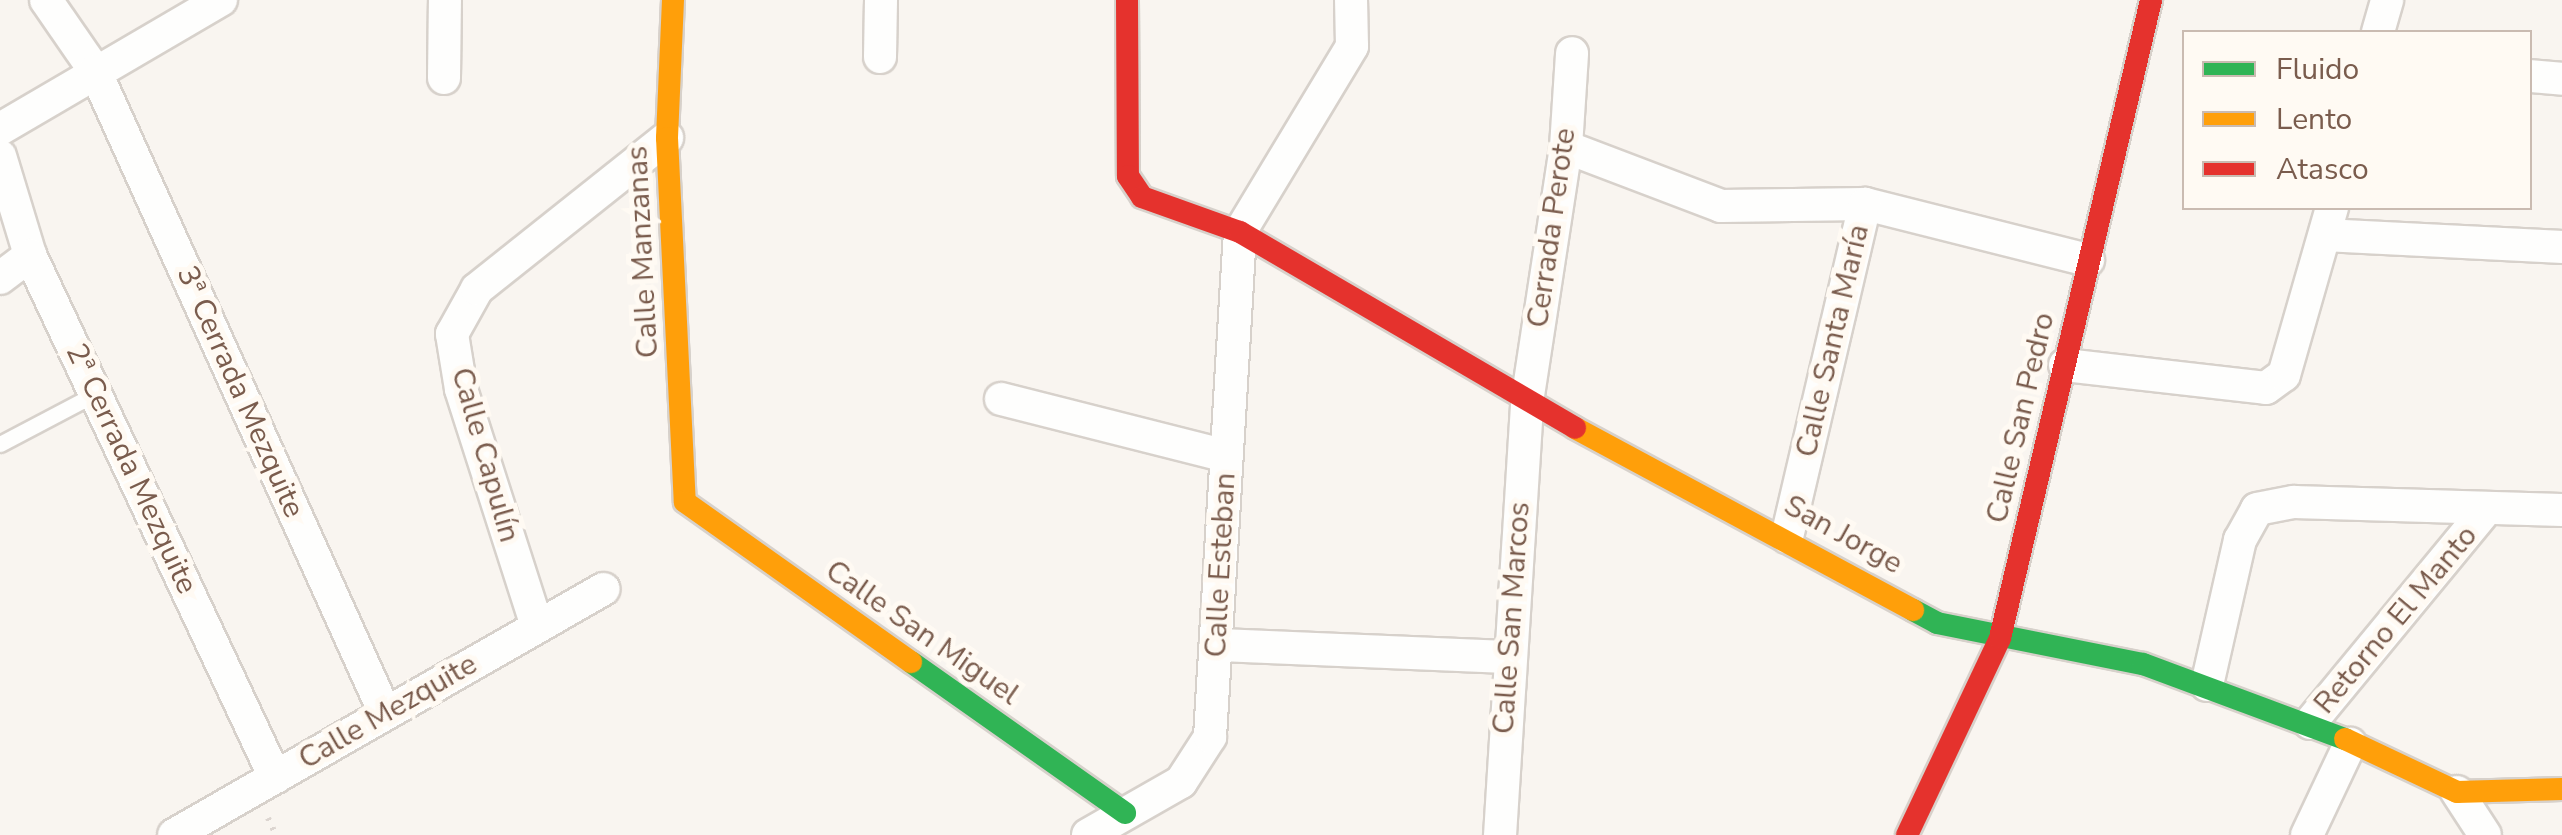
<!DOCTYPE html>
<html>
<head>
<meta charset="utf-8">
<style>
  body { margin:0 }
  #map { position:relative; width:2562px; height:835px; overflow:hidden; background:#f9f5f0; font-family:"Nunito Sans",sans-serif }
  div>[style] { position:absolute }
  .path>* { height:6px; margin-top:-3px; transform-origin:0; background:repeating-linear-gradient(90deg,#dcd5d0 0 2.5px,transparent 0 10.5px) }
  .roads { filter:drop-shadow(2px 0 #d7d1cb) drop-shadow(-2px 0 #d7d1cb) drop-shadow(0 2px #d7d1cb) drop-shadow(0 -2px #d7d1cb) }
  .lane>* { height:15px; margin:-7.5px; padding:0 7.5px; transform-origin:7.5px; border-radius:7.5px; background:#fefefd }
  .street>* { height:32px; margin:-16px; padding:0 16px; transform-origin:16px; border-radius:16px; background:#fefefd }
  .fast>* { height:22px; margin:-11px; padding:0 11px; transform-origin:11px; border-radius:11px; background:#30b455 }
  .slow>* { height:22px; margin:-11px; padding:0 11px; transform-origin:11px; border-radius:11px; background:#ff9f0a }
  .jam>* { height:22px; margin:-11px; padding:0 11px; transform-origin:11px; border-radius:11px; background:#e5322d }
  span { translate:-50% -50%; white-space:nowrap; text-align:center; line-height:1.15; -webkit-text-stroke:10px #fffaf3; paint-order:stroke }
  .street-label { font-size:30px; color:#7a5c4d }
  .legend { position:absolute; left:2182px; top:30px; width:350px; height:180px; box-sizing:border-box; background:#fffaf3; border:2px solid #cabbb1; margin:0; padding:12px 18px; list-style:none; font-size:30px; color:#7a5c4d }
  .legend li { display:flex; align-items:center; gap:20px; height:50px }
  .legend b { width:50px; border:2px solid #cabbb1 }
</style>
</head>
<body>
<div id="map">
  <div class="path">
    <div style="left:268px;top:818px;width:19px;rotate:65deg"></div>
  </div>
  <div class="roads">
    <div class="lane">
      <div style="left:0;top:444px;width:107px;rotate:-27.8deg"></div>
    </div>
    <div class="street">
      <div style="left:46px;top:0;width:86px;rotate:55.4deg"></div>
      <div style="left:95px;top:71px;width:704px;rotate:65.69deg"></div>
      <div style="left:2378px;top:32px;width:33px;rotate:-74deg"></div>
      <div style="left:880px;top:57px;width:57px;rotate:-89deg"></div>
      <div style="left:2530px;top:76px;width:32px;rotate:5deg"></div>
      <div style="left:444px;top:78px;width:78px;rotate:-89.3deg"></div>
      <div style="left:0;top:129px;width:256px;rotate:-30.3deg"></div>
      <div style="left:1566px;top:147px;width:166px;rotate:20.8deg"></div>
      <div style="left:1721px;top:206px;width:144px;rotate:-0.8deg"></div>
      <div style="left:1865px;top:204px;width:230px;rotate:14.1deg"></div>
      <div style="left:0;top:156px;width:103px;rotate:73.1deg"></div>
      <div style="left:30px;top:255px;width:577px;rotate:64.86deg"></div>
      <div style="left:2325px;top:235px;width:237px;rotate:2.9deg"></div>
      <div style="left:0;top:278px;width:38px;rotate:-37deg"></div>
      <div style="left:2065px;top:365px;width:202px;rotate:6.5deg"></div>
      <div style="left:2266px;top:388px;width:22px;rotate:-36deg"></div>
      <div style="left:2284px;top:375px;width:174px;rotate:-74deg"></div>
      <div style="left:1001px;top:399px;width:232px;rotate:14.2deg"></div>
      <div style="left:1787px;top:537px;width:342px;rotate:-76.8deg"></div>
      <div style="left:537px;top:626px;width:249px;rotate:-107.8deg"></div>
      <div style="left:461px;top:389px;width:56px;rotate:-99.3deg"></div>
      <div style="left:452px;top:334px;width:51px;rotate:-60.9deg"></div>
      <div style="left:477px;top:289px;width:243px;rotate:-38.5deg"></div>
      <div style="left:1218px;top:645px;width:291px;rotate:2.4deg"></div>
      <div style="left:2207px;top:685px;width:149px;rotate:-77.2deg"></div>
      <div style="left:2240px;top:540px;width:35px;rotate:-61deg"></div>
      <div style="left:2257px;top:509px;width:38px;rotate:-11deg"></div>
      <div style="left:2294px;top:502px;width:268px;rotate:1.7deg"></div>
      <div style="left:2310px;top:723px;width:275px;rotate:-50.5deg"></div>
      <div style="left:2457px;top:792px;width:51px;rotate:56.9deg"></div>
      <div style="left:174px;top:835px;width:495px;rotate:-29.8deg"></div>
      <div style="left:1088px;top:835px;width:107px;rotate:-29.7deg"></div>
      <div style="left:1181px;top:782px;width:54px;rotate:-57.2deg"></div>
      <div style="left:1210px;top:737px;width:506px;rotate:-86.6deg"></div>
      <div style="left:1240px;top:232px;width:217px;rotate:-58.9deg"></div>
      <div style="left:1352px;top:46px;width:46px;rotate:-91.2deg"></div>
      <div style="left:1500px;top:835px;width:434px;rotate:-86.4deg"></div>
      <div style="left:1527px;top:402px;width:258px;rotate:-81.3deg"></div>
      <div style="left:1566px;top:147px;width:94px;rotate:-86.3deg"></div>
      <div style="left:2307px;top:835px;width:101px;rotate:-64.7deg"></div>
    </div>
    <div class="fast">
      <div style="left:1913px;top:610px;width:27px;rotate:28deg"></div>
      <div style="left:1937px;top:623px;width:210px;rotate:11.3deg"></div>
      <div style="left:2143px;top:664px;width:215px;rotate:20.4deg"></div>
      <div style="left:911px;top:662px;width:262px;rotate:35.2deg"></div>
    </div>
    <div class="slow">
      <div style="left:673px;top:0;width:138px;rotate:92.5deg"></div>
      <div style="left:667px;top:138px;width:364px;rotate:87.2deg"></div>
      <div style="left:685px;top:502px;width:277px;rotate:35.3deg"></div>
      <div style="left:1575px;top:428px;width:384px;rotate:28.3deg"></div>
      <div style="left:2345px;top:739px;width:124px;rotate:25.3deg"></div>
      <div style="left:2457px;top:792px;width:105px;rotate:-1.6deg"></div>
    </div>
    <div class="jam">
      <div style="left:1127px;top:0;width:176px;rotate:89.7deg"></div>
      <div style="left:1128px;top:176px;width:25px;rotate:56deg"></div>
      <div style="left:1142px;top:197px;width:104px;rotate:19.7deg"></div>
      <div style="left:1240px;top:232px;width:388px;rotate:30.3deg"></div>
      <div style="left:1907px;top:835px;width:218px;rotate:-64.7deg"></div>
      <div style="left:2000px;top:638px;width:656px;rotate:-76.68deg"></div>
    </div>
  </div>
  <div class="street-label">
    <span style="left:1552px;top:228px;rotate:-82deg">Cerrada Perote</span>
    <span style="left:643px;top:252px;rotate:-93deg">Calle Manzanas</span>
    <span style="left:1833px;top:341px;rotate:-77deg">Calle Santa María</span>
    <span style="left:240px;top:392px;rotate:66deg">3ª Cerrada Mezquite</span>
    <span style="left:2021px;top:418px;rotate:-77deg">Calle San Pedro</span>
    <span style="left:485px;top:455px;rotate:74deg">Calle Capulín</span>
    <span style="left:131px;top:469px;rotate:65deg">2ª Cerrada Mezquite</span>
    <span style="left:1843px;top:535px;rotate:29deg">San Jorge</span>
    <span style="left:1221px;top:565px;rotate:-87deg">Calle Esteban</span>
    <span style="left:1512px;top:618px;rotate:-86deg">Calle San Marcos</span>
    <span style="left:2396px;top:620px;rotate:-50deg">Retorno El Manto</span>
    <span style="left:922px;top:633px;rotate:35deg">Calle San Miguel</span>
    <span style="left:388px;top:712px;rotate:-30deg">Calle Mezquite</span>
  </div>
  <ul class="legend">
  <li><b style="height:12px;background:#30b455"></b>Fluido</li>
  <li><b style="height:12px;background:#ff9f0a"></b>Lento</li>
  <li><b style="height:12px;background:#e5322d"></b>Atasco</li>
  </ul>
</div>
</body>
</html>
